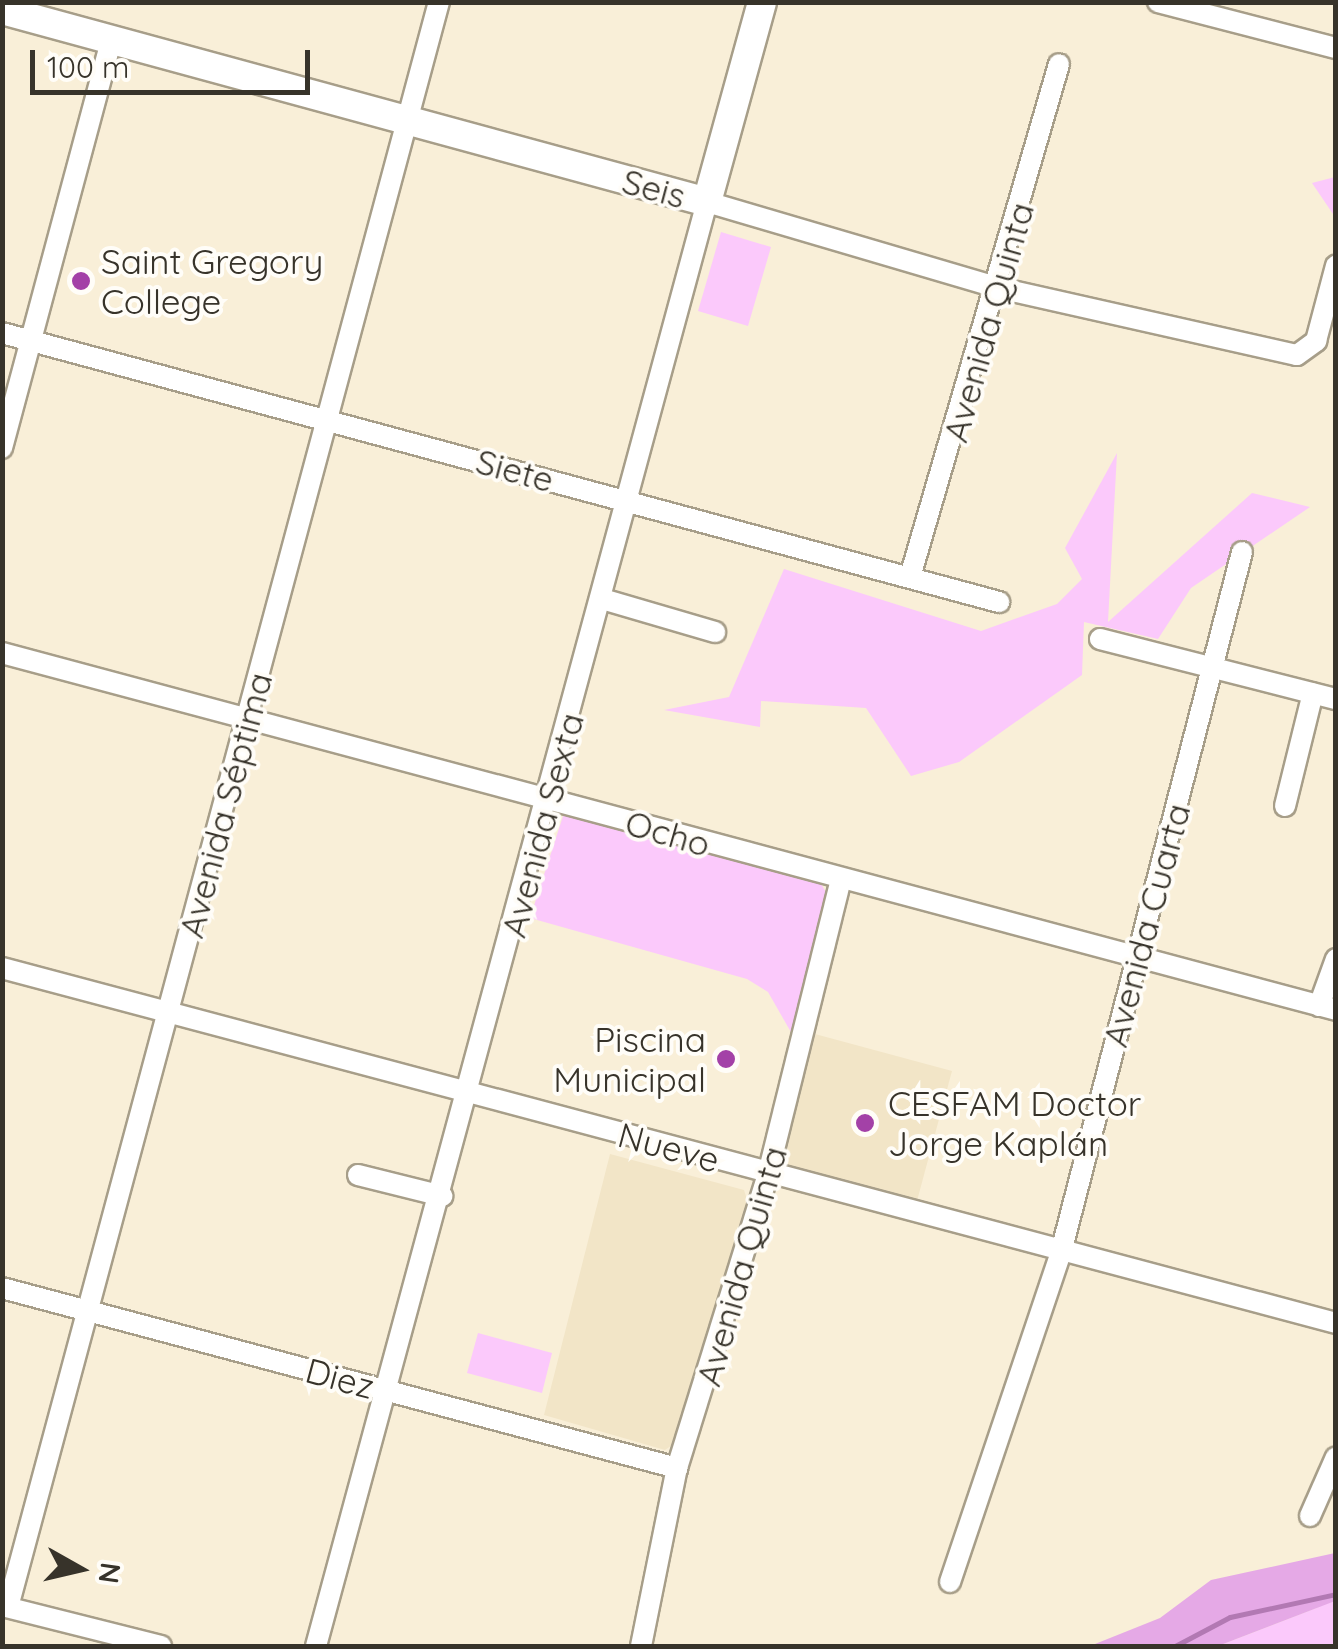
<!DOCTYPE html>
<html>
<head>
<meta charset="utf-8">
<style>
  body { margin:0 }
  #map { position:relative; width:1338px; height:1649px; overflow:hidden; background:#f9efd8; font-family:Quicksand,sans-serif }
  div>[style] { position:absolute }
  .built>* { inset:0; background:#f2e5c7 }
  .green>* { inset:0; background:#fbc9fb }
  .forest>* { inset:0; background:#e5a9e6 }
  .stream>* { height:5px; margin:-2.5px; padding:0 2.5px; transform-origin:2.5px; border-radius:2.5px; background:#b279b3 }
  .roads { filter:drop-shadow(2px 0 #a79e89) drop-shadow(-2px 0 #a79e89) drop-shadow(0 2px #a79e89) drop-shadow(0 -2px #a79e89) }
  .street>* { height:20px; margin:-10px; padding:0 10px; transform-origin:10px; border-radius:10px; background:#fff }
  .secondary>* { height:28px; margin:-14px; padding:0 14px; transform-origin:14px; border-radius:14px; background:#fff }
  .dots>* { width:28px; height:28px; translate:-50% -50%; box-sizing:border-box; border:5px solid #fffdf8; border-radius:50% }
  span { translate:-50% -50%; white-space:nowrap; text-align:center; line-height:1.15; -webkit-text-stroke:8px #fffdf8; paint-order:stroke }
  .street-label { font-size:35px; color:#37332a }
  .poi-label { font-size:35px; color:#37332a }
  .left { translate:0 -50%; text-align:left }
  .right { translate:-100% -50%; text-align:right }
  .frame { position:absolute; inset:0; border:5px solid #37332a; pointer-events:none }
  .north { position:absolute; left:30px; top:1519px; width:100px; height:100px; -webkit-text-stroke:8px #fffdf8; paint-order:stroke; rotate:98deg; font-size:28px; font-weight:700; line-height:40px; text-align:center; color:#37332a }
  .north::after { content:''; display:block; margin:auto; width:35px; height:45px; background:#37332a; clip-path:polygon(50% 0,100% 100%,50% 72%,0 100%) }
  .scale { position:absolute; left:30px; top:50px; width:280px; height:45px; box-sizing:border-box; border:5px solid #37332a; border-top:0; padding-left:12px; font-size:30px; line-height:35px; white-space:nowrap; color:#37332a; -webkit-text-stroke:8px #fffdf8; paint-order:stroke }
</style>
</head>
<body>
<div id="map">
  <div class="built">
    <div style="clip-path:polygon(815px 1034px,952px 1071px,914px 1212px,777px 1174px)"></div>
    <div style="clip-path:polygon(610px 1154px,744px 1190px,748px 1203px,675px 1443px,665px 1450px,544px 1415px)"></div>
  </div>
  <div class="green">
    <div style="clip-path:polygon(1335px 177px,1336px 177px,1335px 217px,1312px 183px)"></div>
    <div style="clip-path:polygon(721px 232px,771px 247px,748px 326px,698px 311px)"></div>
    <div style="clip-path:polygon(1117px 453px,1108px 622px,1252px 493px,1310px 507px,1191px 588px,1158px 639px,1084px 622px,1082px 675px,959px 762px,911px 776px,866px 708px,761px 701px,760px 727px,664px 710px,729px 697px,784px 569px,981px 631px,1057px 604px,1082px 579px,1065px 548px)"></div>
    <div style="clip-path:polygon(564px 813px,820px 882px,827px 894px,792px 1034px,768px 992px,747px 979px,530px 918px)"></div>
    <div style="clip-path:polygon(478px 1333px,552px 1353px,542px 1393px,467px 1373px)"></div>
    <div style="clip-path:polygon(1335px 1581px,1335px 1646px,1218px 1646px,1319px 1607px,1146px 1646px)"></div>
  </div>
  <div class="forest">
    <div style="clip-path:polygon(1335px 1553px,1335px 1601px,1218px 1646px,1090px 1646px,1160px 1618px,1211px 1580px)"></div>
  </div>
  <div class="stream">
    <div style="left:1175px;top:1646px;width:62px;rotate:-27.8deg"></div>
    <div style="left:1230px;top:1617px;width:108px;rotate:-12.2deg"></div>
  </div>
  <div class="roads">
    <div class="street">
      <div style="left:1158px;top:2px;width:184px;rotate:14.5deg"></div>
      <div style="left:2px;top:333px;width:1033px;rotate:15.1deg"></div>
      <div style="left:2px;top:448px;width:420px;rotate:-75deg"></div>
      <div style="left:910px;top:577px;width:534px;rotate:-73.8deg"></div>
      <div style="left:602px;top:599px;width:118px;rotate:16.3deg"></div>
      <div style="left:1100px;top:639px;width:244px;rotate:14.3deg"></div>
      <div style="left:2px;top:653px;width:1381px;rotate:14.98deg"></div>
      <div style="left:1285px;top:806px;width:116px;rotate:-76.1deg"></div>
      <div style="left:2px;top:968px;width:1380px;rotate:14.9deg"></div>
      <div style="left:1319px;top:1006px;width:50px;rotate:-70.1deg"></div>
      <div style="left:358px;top:1175px;width:87px;rotate:14deg"></div>
      <div style="left:2px;top:1288px;width:699px;rotate:14.93deg"></div>
      <div style="left:1310px;top:1516px;width:64px;rotate:-66.2deg"></div>
      <div style="left:950px;top:1582px;width:348px;rotate:-71.4deg"></div>
      <div style="left:1061px;top:1252px;width:723px;rotate:-75.5deg"></div>
      <div style="left:2px;top:1606px;width:164px;rotate:14.1deg"></div>
      <div style="left:8px;top:1607px;width:1662px;rotate:-74.97deg"></div>
      <div style="left:316px;top:1646px;width:1496px;rotate:-74.85deg"></div>
      <div style="left:707px;top:202px;width:304px;rotate:16.4deg"></div>
      <div style="left:999px;top:288px;width:305px;rotate:12.7deg"></div>
      <div style="left:1297px;top:355px;width:24px;rotate:-36deg"></div>
      <div style="left:1316px;top:341px;width:78px;rotate:-75.1deg"></div>
      <div style="left:641px;top:1646px;width:182px;rotate:-78.6deg"></div>
      <div style="left:677px;top:1468px;width:308px;rotate:-72.8deg"></div>
      <div style="left:768px;top:1174px;width:300px;rotate:-76.1deg"></div>
    </div>
    <div class="secondary">
      <div style="left:2px;top:10px;width:731px;rotate:15.23deg"></div>
      <div style="left:707px;top:202px;width:207px;rotate:-74.6deg"></div>
    </div>
  </div>
  <div class="dots">
    <div style="left:81px;top:281px;background:#a341a7"></div>
    <div style="left:726px;top:1059px;background:#a341a7"></div>
    <div style="left:865px;top:1123px;background:#a341a7"></div>
  </div>
  <div class="street-label">
    <span style="left:654px;top:188px;rotate:15deg">Seis</span>
    <span style="left:988px;top:322px;rotate:-74deg">Avenida Quinta</span>
    <span style="left:515px;top:470px;rotate:15deg">Siete</span>
    <span style="left:225px;top:805px;rotate:-75deg">Avenida Séptima</span>
    <span style="left:542px;top:825px;rotate:-75deg">Avenida Sexta</span>
    <span style="left:668px;top:833px;rotate:16deg">Ocho</span>
    <span style="left:1146px;top:925px;rotate:-75deg">Avenida Cuarta</span>
    <span style="left:669px;top:1147px;rotate:15deg">Nueve</span>
    <span style="left:741px;top:1266px;rotate:-74deg">Avenida Quinta</span>
    <span style="left:340px;top:1378px;rotate:15deg">Diez</span>
  </div>
  <div class="poi-label">
    <span class="left" style="left:101px;top:281px">Saint Gregory<br>College</span>
    <span class="right" style="left:706px;top:1059px">Piscina<br>Municipal</span>
    <span class="left" style="left:888px;top:1123px">CESFAM Doctor<br>Jorge Kaplán</span>
  </div>
  <div class="frame"></div>
  <div class="north">N</div>
  <div class="scale">100 m</div>
</div>
</body>
</html>
